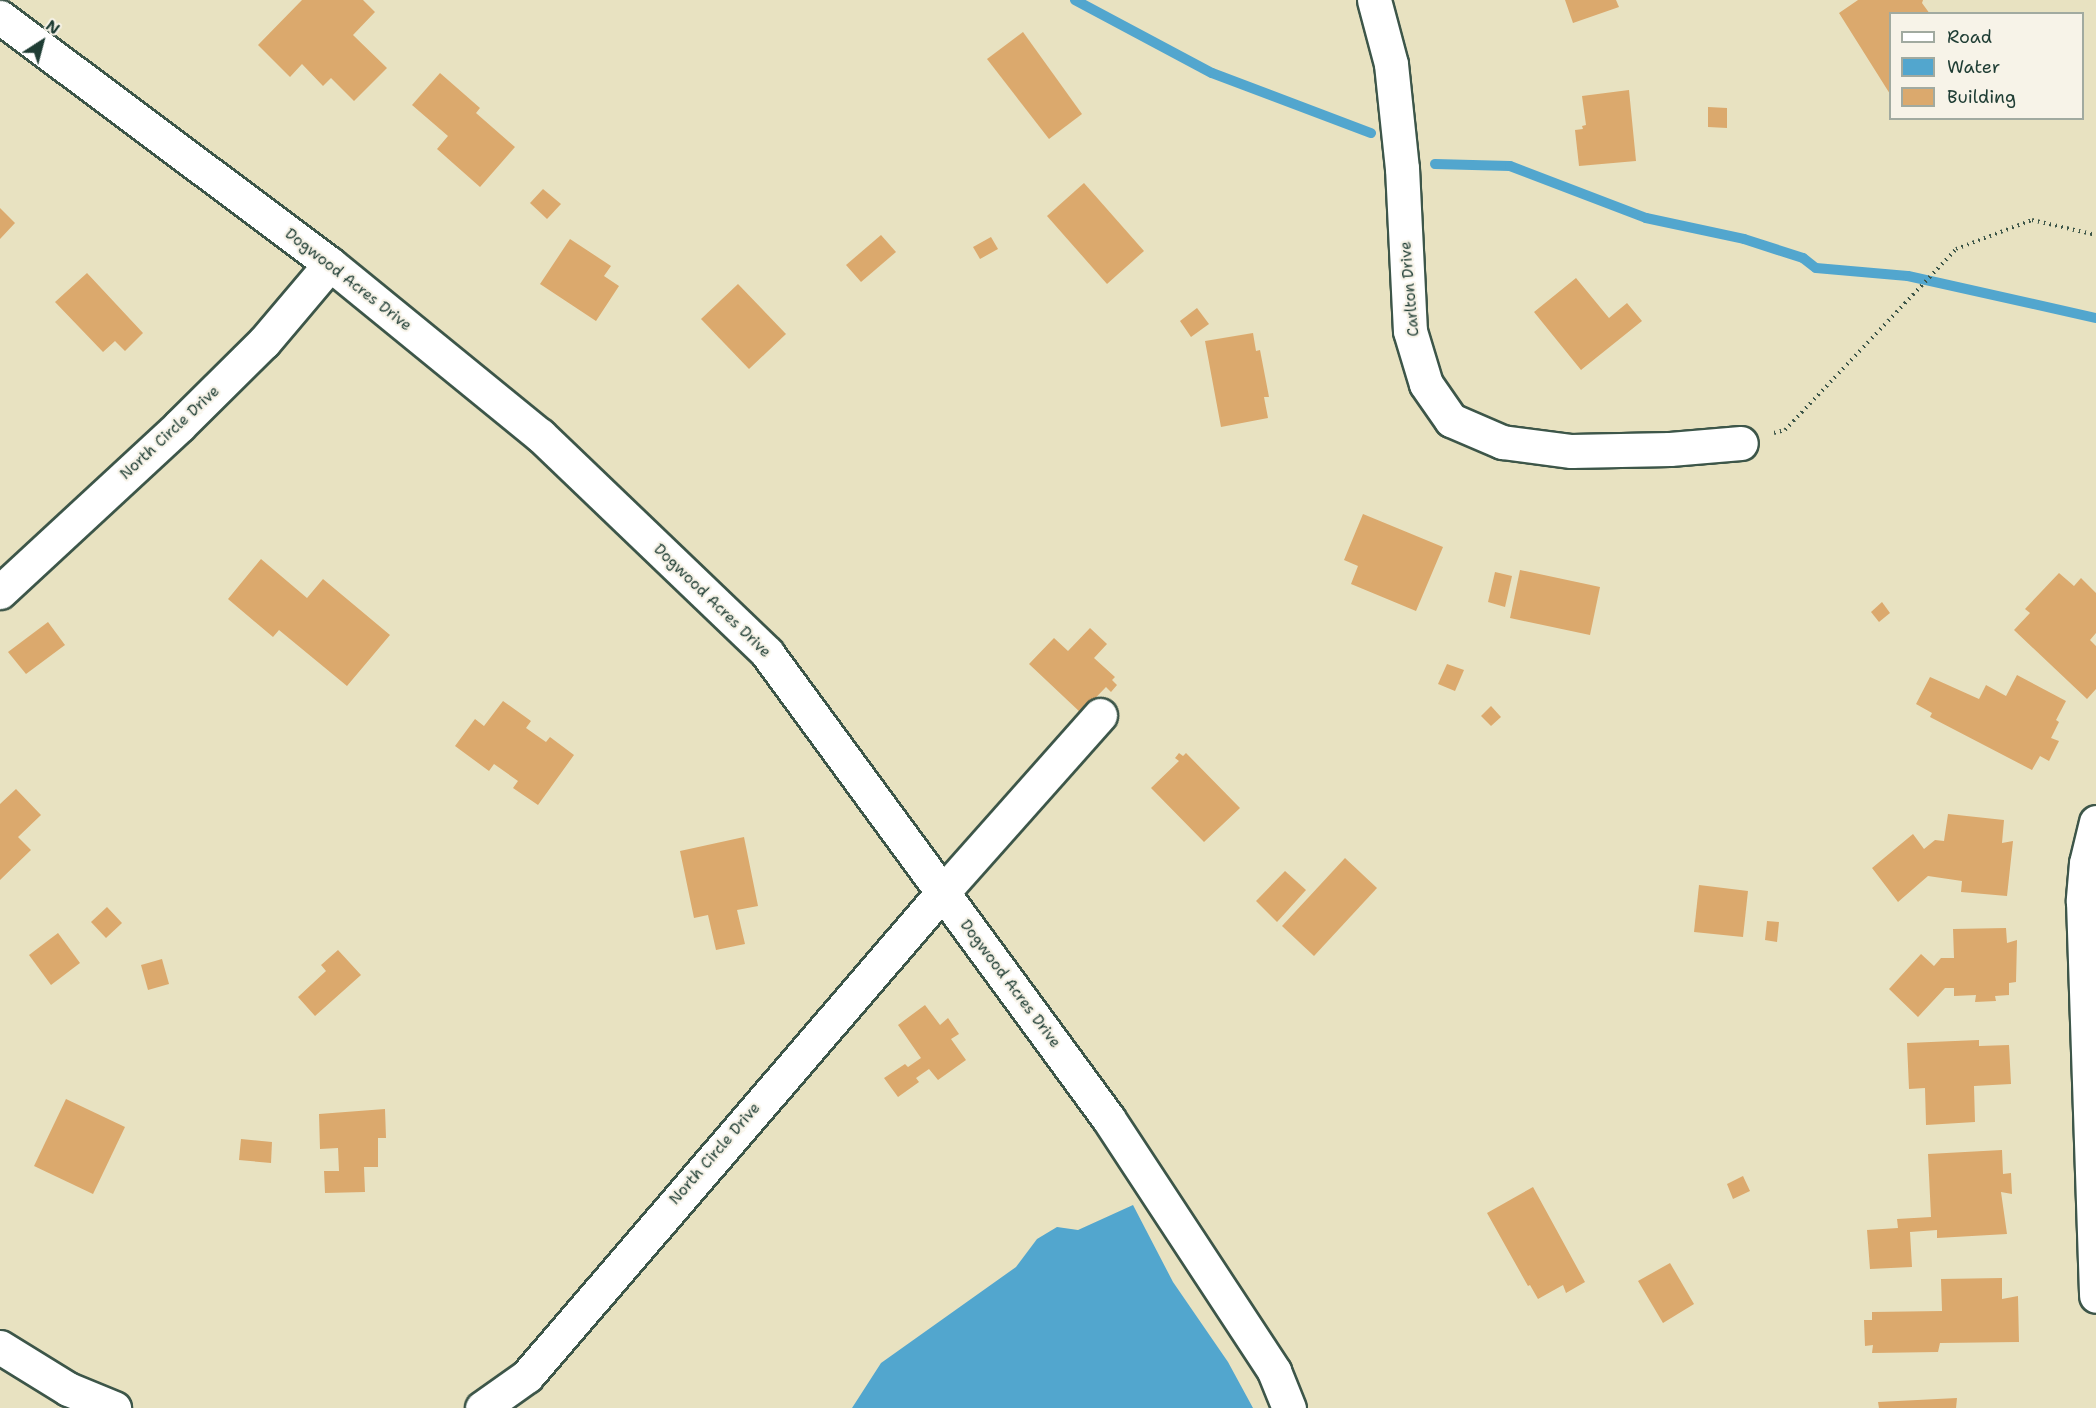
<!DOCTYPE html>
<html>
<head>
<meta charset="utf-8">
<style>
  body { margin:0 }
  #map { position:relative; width:2096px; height:1408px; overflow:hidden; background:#e8e2c1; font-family:"Shantell Sans",sans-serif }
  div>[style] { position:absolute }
  .water>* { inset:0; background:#52a6ce }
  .stream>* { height:10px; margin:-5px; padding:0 5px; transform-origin:5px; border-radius:5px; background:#52a6ce }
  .building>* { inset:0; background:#dba96d }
  .path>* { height:4px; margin-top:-2px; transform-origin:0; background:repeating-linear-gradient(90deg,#3d5649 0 1.5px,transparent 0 6px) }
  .roads { filter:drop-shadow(2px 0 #3d5649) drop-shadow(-2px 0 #3d5649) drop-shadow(0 2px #3d5649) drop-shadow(0 -2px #3d5649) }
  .minor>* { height:33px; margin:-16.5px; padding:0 16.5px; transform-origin:16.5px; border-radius:16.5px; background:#fff }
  span { translate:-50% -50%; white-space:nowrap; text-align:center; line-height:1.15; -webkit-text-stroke:4.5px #f7f3e8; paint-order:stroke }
  .street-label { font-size:15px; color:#1f3d34 }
  .legend { position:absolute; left:1889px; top:12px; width:195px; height:108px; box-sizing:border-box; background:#f7f3e8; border:2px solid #a1aaa0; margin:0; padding:8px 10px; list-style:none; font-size:18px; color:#1f3d34 }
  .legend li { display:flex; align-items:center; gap:12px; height:30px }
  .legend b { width:30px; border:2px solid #a1aaa0 }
  .north { position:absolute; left:12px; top:12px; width:60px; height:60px; -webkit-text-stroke:4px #f7f3e8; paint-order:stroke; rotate:36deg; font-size:16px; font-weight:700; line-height:24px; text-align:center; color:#1f3d34 }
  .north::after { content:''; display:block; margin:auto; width:21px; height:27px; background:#1f3d34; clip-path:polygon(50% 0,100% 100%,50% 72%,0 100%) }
</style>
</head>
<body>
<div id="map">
  <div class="water">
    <div style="clip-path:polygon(1133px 1205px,1173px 1282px,1228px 1362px,1253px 1408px,852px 1408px,881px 1363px,1016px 1267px,1037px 1239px,1057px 1227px,1078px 1230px)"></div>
  </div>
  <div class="stream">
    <div style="left:1075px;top:0;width:155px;rotate:28.1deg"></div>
    <div style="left:1212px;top:73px;width:170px;rotate:20.7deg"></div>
    <div style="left:1435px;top:164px;width:75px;rotate:1.5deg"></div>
    <div style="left:1510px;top:166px;width:146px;rotate:20.9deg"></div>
    <div style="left:1646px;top:218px;width:100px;rotate:12.1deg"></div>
    <div style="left:1744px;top:239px;width:62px;rotate:17.9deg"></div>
    <div style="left:1803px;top:258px;width:16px;rotate:38deg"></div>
    <div style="left:1816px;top:268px;width:92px;rotate:5deg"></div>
    <div style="left:1908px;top:276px;width:193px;rotate:12.6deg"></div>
  </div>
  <div class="building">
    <div style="clip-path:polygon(302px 0,363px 0,375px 12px,353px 35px,387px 68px,354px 101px,331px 78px,323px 86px,302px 64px,290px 77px,258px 45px)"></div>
    <div style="clip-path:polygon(1565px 0,1616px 0,1619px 7px,1573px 23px)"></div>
    <div style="clip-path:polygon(1858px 0,1923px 0,1922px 3px,1930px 14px,1890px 14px,1890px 94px,1839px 13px)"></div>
    <div style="clip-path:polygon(1023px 32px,1082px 114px,1049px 139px,987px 59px)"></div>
    <div style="clip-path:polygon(440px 73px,480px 108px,476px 113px,515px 147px,480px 187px,437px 149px,448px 136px,412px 105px)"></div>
    <div style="clip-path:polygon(1629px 90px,1636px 161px,1579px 166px,1575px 130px,1583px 129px,1582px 126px,1586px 125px,1582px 96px)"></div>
    <div style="clip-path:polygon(1708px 107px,1727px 108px,1727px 128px,1708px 127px)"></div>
    <div style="clip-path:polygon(1084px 183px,1144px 251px,1107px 284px,1047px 216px)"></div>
    <div style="clip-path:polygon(543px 189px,561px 204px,547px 219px,530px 203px)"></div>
    <div style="clip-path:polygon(0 208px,15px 223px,0 239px)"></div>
    <div style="clip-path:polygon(881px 235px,896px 252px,861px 282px,846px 265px)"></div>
    <div style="clip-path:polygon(991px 237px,998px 249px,980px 259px,973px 247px)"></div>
    <div style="clip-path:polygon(570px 239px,611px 266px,604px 276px,619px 286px,596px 321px,540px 284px)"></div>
    <div style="clip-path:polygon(87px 273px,143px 333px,125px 351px,115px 341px,103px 352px,55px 302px)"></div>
    <div style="clip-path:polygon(1576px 278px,1609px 318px,1627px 303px,1642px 321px,1581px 370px,1534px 312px)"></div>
    <div style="clip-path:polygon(738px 284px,786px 334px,749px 369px,701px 319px)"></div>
    <div style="clip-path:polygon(1197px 308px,1209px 324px,1191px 337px,1180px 321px)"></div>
    <div style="clip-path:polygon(1253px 333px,1256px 351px,1260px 350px,1269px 397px,1264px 397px,1268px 418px,1221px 427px,1205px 341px)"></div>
    <div style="clip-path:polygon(1363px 514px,1443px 547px,1416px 611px,1351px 584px,1358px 566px,1344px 560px)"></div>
    <div style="clip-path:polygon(261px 559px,307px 598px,323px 579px,390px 635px,347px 686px,279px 630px,273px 637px,228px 599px)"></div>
    <div style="clip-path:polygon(1520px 570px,1600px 587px,1590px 635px,1510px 618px)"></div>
    <div style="clip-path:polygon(1495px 572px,1512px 576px,1505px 607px,1488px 602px)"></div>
    <div style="clip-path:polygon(2059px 573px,2074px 586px,2081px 578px,2096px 593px,2096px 633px,2090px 640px,2096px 646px,2096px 689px,2087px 699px,2014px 630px,2030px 613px,2025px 609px)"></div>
    <div style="clip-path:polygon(1882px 602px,1890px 613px,1879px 622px,1871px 612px)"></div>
    <div style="clip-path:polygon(48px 622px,65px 645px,26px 674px,8px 652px)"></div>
    <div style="clip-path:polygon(1090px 628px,1107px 644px,1094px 658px,1115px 677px,1112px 680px,1117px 685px,1111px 692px,1106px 687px,1081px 713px,1029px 664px,1054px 638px,1068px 651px)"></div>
    <div style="clip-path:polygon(1447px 664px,1464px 670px,1455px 691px,1438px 684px)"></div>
    <div style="clip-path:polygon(2017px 675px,2066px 701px,2056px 720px,2059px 722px,2051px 738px,2059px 741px,2049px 761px,2040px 756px,2032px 770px,1930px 717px,1932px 713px,1916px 704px,1930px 677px,1979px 699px,1986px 685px,2006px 696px)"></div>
    <div style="clip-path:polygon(503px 701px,531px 721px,526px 728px,546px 742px,550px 737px,574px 755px,538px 805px,513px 788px,518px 781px,494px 764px,489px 771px,455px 746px,475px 719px,484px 726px)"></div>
    <div style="clip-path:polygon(1491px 706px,1501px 717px,1491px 726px,1481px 716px)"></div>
    <div style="clip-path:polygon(1179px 753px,1183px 756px,1186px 753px,1240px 808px,1204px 842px,1151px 788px,1179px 761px,1175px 758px)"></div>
    <div style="clip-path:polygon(16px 789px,41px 815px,18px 837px,31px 850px,0 880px,0 804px)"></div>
    <div style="clip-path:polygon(1948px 814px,2004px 820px,2002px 843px,2013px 841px,2007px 896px,1961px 892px,1962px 881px,1928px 876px,1898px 902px,1872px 868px,1913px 834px,1924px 849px,1935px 840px,1944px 841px)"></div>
    <div style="clip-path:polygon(744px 837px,758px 906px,737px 910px,745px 944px,716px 950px,708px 915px,694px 918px,680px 851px)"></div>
    <div style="clip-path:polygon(1345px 858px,1377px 888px,1314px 956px,1282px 926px)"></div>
    <div style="clip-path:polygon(1285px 871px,1306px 890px,1277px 922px,1256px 901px)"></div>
    <div style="clip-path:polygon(1699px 885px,1748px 891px,1743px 937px,1694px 932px)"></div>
    <div style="clip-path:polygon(107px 907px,122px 923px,106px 938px,91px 922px)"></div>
    <div style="clip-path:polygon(1767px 921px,1779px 922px,1777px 942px,1765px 940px)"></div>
    <div style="clip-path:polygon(2006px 928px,2007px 943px,2017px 940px,2016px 982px,2009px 983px,2009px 995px,1995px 996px,1996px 1001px,1975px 1002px,1976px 995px,1954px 996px,1954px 988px,1945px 988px,1918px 1017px,1889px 989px,1921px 954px,1934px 966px,1941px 958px,1954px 958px,1953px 929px)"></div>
    <div style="clip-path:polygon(58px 933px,80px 963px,51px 985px,29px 955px)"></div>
    <div style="clip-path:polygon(338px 950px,361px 975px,315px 1016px,298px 997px,326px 971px,321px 965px)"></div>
    <div style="clip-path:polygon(162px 959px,169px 984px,148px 990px,141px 965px)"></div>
    <div style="clip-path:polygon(925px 1005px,940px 1025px,948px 1018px,959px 1034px,951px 1039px,966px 1060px,938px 1080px,929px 1069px,916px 1078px,919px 1082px,898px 1097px,884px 1078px,905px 1064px,908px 1067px,921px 1058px,898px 1025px)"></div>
    <div style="clip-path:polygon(1979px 1040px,1979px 1046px,2009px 1045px,2011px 1084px,1974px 1086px,1975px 1122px,1926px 1125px,1925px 1088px,1909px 1089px,1907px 1043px)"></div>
    <div style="clip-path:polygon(66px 1099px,125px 1127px,93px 1194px,34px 1166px)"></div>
    <div style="clip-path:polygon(385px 1109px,386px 1138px,378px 1138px,378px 1167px,364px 1167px,365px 1192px,325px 1193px,324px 1171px,339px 1171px,338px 1148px,320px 1149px,319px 1114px)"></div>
    <div style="clip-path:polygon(241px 1139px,272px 1142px,271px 1163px,239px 1160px)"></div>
    <div style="clip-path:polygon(2002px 1150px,2003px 1174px,2011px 1173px,2012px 1194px,2001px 1192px,2007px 1234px,1937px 1238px,1937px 1230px,1910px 1232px,1912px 1267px,1870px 1269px,1867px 1230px,1898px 1228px,1897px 1219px,1931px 1217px,1928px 1154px)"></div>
    <div style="clip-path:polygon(1743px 1176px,1750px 1191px,1733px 1199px,1727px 1184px)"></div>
    <div style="clip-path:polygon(1533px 1187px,1585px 1282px,1566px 1293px,1563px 1285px,1538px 1299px,1530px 1285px,1528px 1286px,1487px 1213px)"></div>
    <div style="clip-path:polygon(1670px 1263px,1694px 1304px,1663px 1323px,1638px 1281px)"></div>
    <div style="clip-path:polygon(2002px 1278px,2002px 1299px,2018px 1296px,2019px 1342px,1940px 1343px,1938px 1352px,1872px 1353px,1873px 1345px,1865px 1346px,1864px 1320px,1872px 1320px,1872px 1312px,1942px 1311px,1941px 1279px)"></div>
    <div style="clip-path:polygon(1957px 1398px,1956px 1408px,1879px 1408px,1878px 1402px)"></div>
  </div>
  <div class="path">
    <div style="left:1774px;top:433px;width:11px;rotate:-15deg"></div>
    <div style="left:1785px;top:430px;width:249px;rotate:-46.6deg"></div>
    <div style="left:1956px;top:249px;width:81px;rotate:-20.9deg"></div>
    <div style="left:2032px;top:220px;width:66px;rotate:13.2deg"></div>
  </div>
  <div class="roads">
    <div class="minor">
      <div style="left:1374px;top:0;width:66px;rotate:75.1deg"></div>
      <div style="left:1391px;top:64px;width:105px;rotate:84deg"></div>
      <div style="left:1402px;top:168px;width:163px;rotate:87.2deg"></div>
      <div style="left:1410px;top:331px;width:55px;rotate:73.2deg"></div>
      <div style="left:1426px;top:384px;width:44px;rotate:55.2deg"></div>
      <div style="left:1451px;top:420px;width:56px;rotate:23.3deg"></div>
      <div style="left:1502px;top:442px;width:70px;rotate:7.4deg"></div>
      <div style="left:1571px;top:451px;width:99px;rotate:-1.2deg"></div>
      <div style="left:1670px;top:449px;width:71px;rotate:-4.8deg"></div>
      <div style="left:0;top:17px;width:412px;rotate:36.8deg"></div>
      <div style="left:330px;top:264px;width:271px;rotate:39.2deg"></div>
      <div style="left:540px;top:435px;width:315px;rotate:43.8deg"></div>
      <div style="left:767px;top:653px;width:577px;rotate:53.75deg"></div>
      <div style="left:1108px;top:1118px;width:303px;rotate:56.7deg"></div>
      <div style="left:1274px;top:1371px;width:40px;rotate:68deg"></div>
      <div style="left:0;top:592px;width:244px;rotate:-42.8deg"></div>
      <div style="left:179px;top:426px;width:120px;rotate:-44.7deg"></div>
      <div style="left:264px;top:342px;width:102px;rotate:-49.8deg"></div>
      <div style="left:2096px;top:822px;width:42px;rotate:103.7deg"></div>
      <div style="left:2086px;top:863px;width:38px;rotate:95deg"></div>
      <div style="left:2083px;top:901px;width:395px;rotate:88.1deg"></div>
      <div style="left:0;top:1347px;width:80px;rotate:31.7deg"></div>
      <div style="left:68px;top:1389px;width:50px;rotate:22.4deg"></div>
      <div style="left:482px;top:1408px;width:55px;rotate:-35.4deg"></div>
      <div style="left:527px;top:1376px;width:637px;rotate:-49.33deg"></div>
      <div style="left:942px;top:893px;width:238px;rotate:-48.4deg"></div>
    </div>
  </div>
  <div class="street-label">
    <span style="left:348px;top:280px;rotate:38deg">Dogwood Acres Drive</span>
    <span style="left:1410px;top:289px;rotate:-95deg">Carlton Drive</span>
    <span style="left:170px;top:433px;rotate:-43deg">North Circle Drive</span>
    <span style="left:712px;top:601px;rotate:44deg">Dogwood Acres Drive</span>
    <span style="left:1010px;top:984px;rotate:53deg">Dogwood Acres Drive</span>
    <span style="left:715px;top:1154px;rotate:-49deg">North Circle Drive</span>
  </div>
  <ul class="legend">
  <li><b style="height:8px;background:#fff"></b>Road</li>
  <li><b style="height:16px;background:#52a6ce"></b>Water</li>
  <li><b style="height:16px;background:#dba96d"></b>Building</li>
  </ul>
  <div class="north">N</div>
</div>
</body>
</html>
